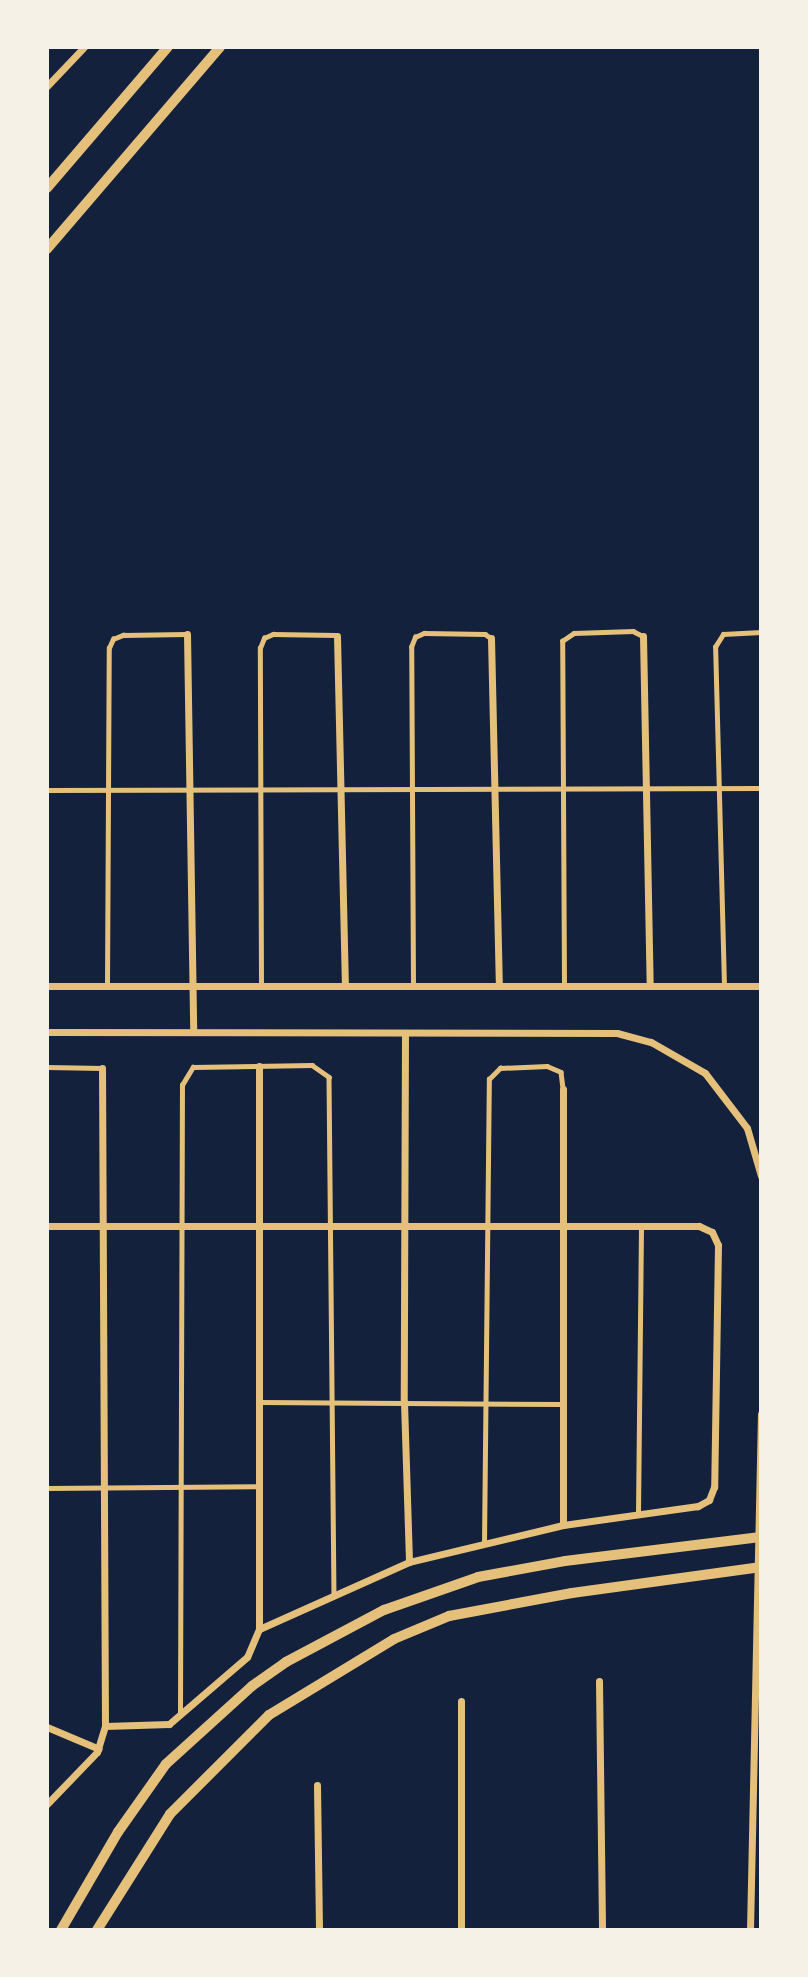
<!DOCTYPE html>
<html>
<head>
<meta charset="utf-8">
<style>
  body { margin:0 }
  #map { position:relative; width:808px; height:1977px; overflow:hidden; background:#14213d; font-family:Montserrat,sans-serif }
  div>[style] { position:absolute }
  .service>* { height:4.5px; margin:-2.25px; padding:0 2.25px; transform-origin:2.25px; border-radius:2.25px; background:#e5c07b }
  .minor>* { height:7px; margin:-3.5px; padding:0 3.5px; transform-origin:3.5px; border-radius:3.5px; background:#e5c07b }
  .tertiary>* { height:10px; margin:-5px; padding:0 5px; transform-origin:5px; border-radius:5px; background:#e5c07b }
  .secondary>* { height:10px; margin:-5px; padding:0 5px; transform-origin:5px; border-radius:5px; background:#e5c07b }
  span { translate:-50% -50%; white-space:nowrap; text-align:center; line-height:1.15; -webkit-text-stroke:5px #f6f1e7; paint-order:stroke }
  .frame { position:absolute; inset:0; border:49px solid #f6f1e7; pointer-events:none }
</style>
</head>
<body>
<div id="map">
  <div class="service">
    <div style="left:47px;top:790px;width:714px;rotate:-0.16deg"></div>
    <div style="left:107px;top:985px;width:337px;rotate:-89.7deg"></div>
    <div style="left:109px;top:648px;width:10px;rotate:-66deg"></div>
    <div style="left:113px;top:639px;width:11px;rotate:-22deg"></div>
    <div style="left:123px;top:635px;width:63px;rotate:-0.9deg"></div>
    <div style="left:564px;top:985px;width:344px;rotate:-90.3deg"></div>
    <div style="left:562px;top:641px;width:14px;rotate:-34deg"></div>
    <div style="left:574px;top:633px;width:59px;rotate:-1.9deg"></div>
    <div style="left:633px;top:631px;width:11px;rotate:27deg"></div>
    <div style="left:261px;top:986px;width:338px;rotate:-90.2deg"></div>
    <div style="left:260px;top:648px;width:11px;rotate:-68deg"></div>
    <div style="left:264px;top:638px;width:10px;rotate:-24deg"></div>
    <div style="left:273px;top:634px;width:63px;rotate:0.9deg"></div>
    <div style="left:413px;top:986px;width:339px;rotate:-90.3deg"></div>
    <div style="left:411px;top:647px;width:11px;rotate:-68deg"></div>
    <div style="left:415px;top:637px;width:10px;rotate:-24deg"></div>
    <div style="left:424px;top:633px;width:61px;rotate:0.9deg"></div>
    <div style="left:485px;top:634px;width:7px;rotate:34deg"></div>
    <div style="left:724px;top:986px;width:339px;rotate:-91.5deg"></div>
    <div style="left:715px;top:647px;width:15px;rotate:-58deg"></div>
    <div style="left:723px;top:634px;width:38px;rotate:-3deg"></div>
    <div style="left:47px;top:1067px;width:55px;rotate:1deg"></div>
    <div style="left:260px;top:1402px;width:302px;rotate:0.4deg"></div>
    <div style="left:47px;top:1488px;width:211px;rotate:-0.5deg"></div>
    <div style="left:638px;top:1514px;width:287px;rotate:-89.4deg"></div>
    <div style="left:484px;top:1544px;width:465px;rotate:-89.4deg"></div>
    <div style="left:489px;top:1079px;width:16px;rotate:-45deg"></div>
    <div style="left:500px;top:1068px;width:47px;rotate:-2.4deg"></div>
    <div style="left:547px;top:1066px;width:15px;rotate:23deg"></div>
    <div style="left:561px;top:1072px;width:17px;rotate:83deg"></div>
    <div style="left:180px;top:1714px;width:629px;rotate:-89.82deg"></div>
    <div style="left:182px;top:1085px;width:21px;rotate:-59deg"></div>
    <div style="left:193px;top:1067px;width:119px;rotate:-1deg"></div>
    <div style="left:312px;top:1065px;width:21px;rotate:35deg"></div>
    <div style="left:329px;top:1077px;width:518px;rotate:89.45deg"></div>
  </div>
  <div class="minor">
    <div style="left:47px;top:86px;width:54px;rotate:-46.5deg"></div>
    <div style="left:187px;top:634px;width:398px;rotate:89.1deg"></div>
    <div style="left:337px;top:636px;width:350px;rotate:88.7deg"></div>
    <div style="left:643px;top:636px;width:350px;rotate:88.9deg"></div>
    <div style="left:491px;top:638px;width:348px;rotate:88.7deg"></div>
    <div style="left:47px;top:986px;width:714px"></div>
    <div style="left:47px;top:1032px;width:570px;rotate:0.1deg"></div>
    <div style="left:617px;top:1033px;width:35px;rotate:15deg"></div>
    <div style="left:651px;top:1042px;width:62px;rotate:29.9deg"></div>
    <div style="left:705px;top:1073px;width:69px;rotate:52.6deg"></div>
    <div style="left:747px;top:1128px;width:50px;rotate:73.7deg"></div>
    <div style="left:405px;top:1033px;width:369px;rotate:90.2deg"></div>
    <div style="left:404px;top:1402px;width:160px;rotate:88.2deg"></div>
    <div style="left:259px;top:1066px;width:563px;rotate:90deg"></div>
    <div style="left:563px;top:1089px;width:436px;rotate:90deg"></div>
    <div style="left:47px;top:1226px;width:652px"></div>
    <div style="left:699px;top:1226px;width:14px;rotate:25deg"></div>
    <div style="left:712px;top:1232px;width:14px;rotate:65deg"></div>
    <div style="left:718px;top:1245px;width:242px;rotate:90.9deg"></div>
    <div style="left:714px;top:1487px;width:14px;rotate:111deg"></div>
    <div style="left:709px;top:1500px;width:13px;rotate:151deg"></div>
    <div style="left:698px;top:1506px;width:136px;rotate:172deg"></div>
    <div style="left:563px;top:1525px;width:158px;rotate:166.5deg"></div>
    <div style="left:409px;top:1562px;width:164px;rotate:155.9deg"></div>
    <div style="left:259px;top:1629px;width:30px;rotate:113deg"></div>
    <div style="left:247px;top:1657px;width:103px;rotate:139.3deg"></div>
    <div style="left:169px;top:1724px;width:64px;rotate:178.2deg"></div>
    <div style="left:599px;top:1681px;width:249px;rotate:89.3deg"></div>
    <div style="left:461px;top:1701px;width:229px;rotate:90deg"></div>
    <div style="left:47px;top:1727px;width:56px;rotate:22.9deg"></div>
    <div style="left:317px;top:1785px;width:145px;rotate:89.2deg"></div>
    <div style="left:47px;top:1804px;width:72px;rotate:-46.1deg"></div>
    <div style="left:97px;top:1752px;width:27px;rotate:-73deg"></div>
    <div style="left:105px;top:1726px;width:658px;rotate:-90.26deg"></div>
    <div style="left:750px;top:1930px;width:516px;rotate:-88.78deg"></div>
  </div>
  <div class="tertiary">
    <div style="left:61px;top:1930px;width:113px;rotate:-59.8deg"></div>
    <div style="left:118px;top:1832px;width:83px;rotate:-54.8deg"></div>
    <div style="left:166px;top:1764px;width:116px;rotate:-42.2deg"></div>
    <div style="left:252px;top:1686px;width:42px;rotate:-35.2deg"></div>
    <div style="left:286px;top:1662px;width:111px;rotate:-28deg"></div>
    <div style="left:384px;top:1610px;width:100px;rotate:-19.3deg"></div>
    <div style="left:478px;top:1577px;width:88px;rotate:-10.4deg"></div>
    <div style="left:565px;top:1561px;width:197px;rotate:-7deg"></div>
    <div style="left:97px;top:1930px;width:137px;rotate:-57.8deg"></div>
    <div style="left:170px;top:1814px;width:140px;rotate:-45deg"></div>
    <div style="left:269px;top:1715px;width:146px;rotate:-31.3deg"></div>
    <div style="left:394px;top:1639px;width:60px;rotate:-22.7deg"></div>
    <div style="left:449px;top:1616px;width:125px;rotate:-10.6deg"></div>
    <div style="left:572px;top:1593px;width:191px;rotate:-7.8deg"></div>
  </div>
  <div class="secondary">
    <div style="left:47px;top:188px;width:186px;rotate:-49.4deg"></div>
    <div style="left:47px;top:249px;width:266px;rotate:-49.4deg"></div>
  </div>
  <div class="frame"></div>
</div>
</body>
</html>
